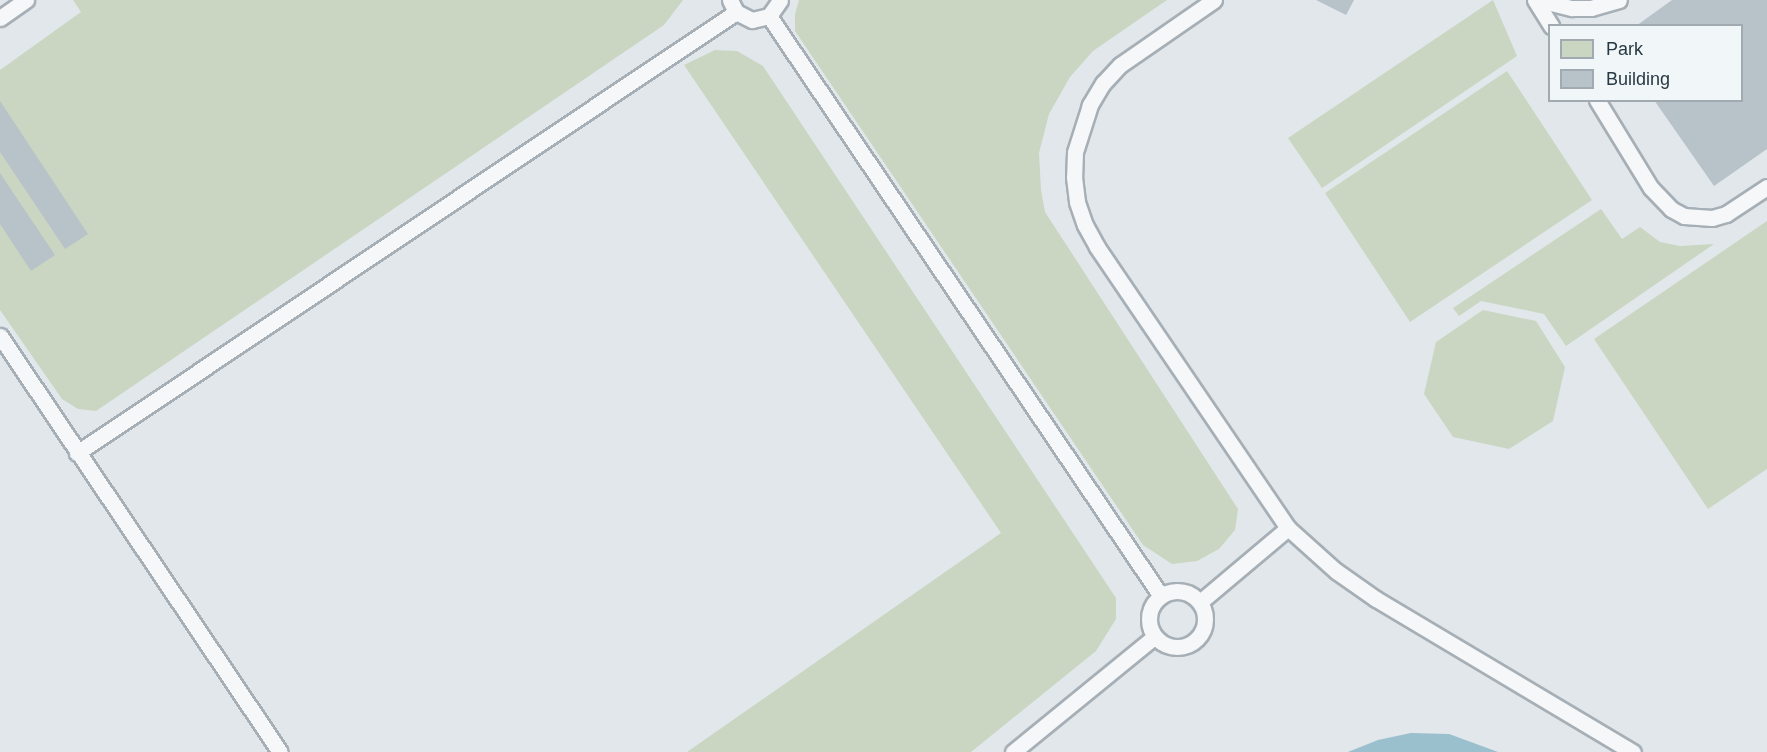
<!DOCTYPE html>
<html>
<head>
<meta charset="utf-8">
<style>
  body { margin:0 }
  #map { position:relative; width:1767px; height:752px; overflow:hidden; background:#e1e7eb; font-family:Arial,sans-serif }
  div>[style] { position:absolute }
  .green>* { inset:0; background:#cbd6c2 }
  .water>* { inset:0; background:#9abfcd }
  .building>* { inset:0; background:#b8c2c9 }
  .roads { filter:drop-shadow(2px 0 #a6afb6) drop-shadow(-2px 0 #a6afb6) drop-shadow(0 2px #a6afb6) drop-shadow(0 -2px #a6afb6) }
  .lane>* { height:15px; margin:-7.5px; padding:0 7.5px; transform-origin:7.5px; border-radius:7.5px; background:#f5f7f9 }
  .lane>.ring { margin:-7.5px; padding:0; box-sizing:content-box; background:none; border:15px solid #f5f7f9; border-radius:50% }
  span { translate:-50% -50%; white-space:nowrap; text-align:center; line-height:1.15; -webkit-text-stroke:6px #f1f6f8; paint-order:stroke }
  .legend { position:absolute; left:1548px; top:24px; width:195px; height:78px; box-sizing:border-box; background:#f1f6f8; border:2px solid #a1aab0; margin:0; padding:8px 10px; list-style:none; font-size:18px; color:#283944 }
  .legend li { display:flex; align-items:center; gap:12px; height:30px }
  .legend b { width:30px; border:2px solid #a1aab0 }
</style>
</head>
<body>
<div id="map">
  <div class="green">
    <div style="clip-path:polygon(73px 0,683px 0,664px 25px,96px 411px,78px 409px,62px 399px,0 310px,0 70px,81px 12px)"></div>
    <div style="clip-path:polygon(799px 0,1167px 0,1093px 51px,1070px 77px,1049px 114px,1039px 153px,1041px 190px,1045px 212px,1238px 509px,1235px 530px,1219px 549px,1197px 561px,1172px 564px,1143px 545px,795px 31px,795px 14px)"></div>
    <div style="clip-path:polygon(1493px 0,1517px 56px,1322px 188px,1288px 138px)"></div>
    <div style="clip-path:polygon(715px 50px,737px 51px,763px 66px,1116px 598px,1116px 619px,1096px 651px,971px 752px,687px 752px,1001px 533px,684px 65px)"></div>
    <div style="clip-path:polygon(1507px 71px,1592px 200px,1410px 322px,1325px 193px)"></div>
    <div style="clip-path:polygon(1601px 209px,1622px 239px,1640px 227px,1660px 242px,1680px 246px,1714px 244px,1566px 346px,1544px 314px,1481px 301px,1459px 316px,1453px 308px)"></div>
    <div style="clip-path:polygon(1767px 221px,1767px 469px,1708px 509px,1594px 339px)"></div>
    <div style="clip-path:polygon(1483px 310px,1536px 321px,1565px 367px,1553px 421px,1509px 449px,1453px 437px,1424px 394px,1436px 342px)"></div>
  </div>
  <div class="water">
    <div style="clip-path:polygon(1411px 733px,1449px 734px,1498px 752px,1348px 752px,1378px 740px)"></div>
  </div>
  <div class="building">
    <div style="clip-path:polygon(1316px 0,1354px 0,1346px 15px)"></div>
    <div style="clip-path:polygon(1672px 0,1767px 0,1767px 149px,1714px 186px,1654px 100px,1742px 100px,1742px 26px,1636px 26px)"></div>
    <div style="clip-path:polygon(0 101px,88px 234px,65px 249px,0 152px)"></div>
    <div style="clip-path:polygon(0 173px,55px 255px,31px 271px,0 224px)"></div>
  </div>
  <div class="roads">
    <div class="lane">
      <div style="left:730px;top:0;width:13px;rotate:63deg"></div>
      <div style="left:736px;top:12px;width:18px;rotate:27deg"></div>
      <div style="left:752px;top:20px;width:17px;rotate:-13deg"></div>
      <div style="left:769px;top:16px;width:19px;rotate:-55deg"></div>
      <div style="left:1214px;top:0;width:114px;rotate:145.3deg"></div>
      <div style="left:1120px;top:65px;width:25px;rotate:133deg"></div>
      <div style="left:1103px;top:83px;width:26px;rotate:121deg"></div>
      <div style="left:1090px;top:105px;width:49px;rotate:107.7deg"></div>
      <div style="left:1075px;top:152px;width:25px;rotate:92deg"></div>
      <div style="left:1074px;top:177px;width:25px;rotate:83deg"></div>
      <div style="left:1077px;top:202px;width:24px;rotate:71deg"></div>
      <div style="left:1085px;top:225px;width:25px;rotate:61deg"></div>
      <div style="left:1097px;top:247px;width:340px;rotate:55.8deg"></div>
      <div style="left:1288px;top:528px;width:64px;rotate:41.9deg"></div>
      <div style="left:1336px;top:571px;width:49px;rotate:35deg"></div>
      <div style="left:1376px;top:599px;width:299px;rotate:30.8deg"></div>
      <div style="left:1535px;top:0;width:31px;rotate:58deg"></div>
      <div style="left:1539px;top:0;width:34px;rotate:14deg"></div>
      <div style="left:1572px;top:8px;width:19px"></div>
      <div style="left:1591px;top:8px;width:29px;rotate:-16deg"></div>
      <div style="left:769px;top:16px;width:700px;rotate:55.95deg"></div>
      <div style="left:0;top:18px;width:32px;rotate:-35deg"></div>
      <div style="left:1597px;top:100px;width:103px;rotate:58.5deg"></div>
      <div style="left:1651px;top:188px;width:29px;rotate:46deg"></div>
      <div style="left:1671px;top:209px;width:15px;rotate:28deg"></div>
      <div style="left:1684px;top:216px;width:28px;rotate:4deg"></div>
      <div style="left:1712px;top:218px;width:15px;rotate:-16deg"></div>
      <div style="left:1726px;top:214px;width:49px;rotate:-33.4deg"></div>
      <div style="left:0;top:336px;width:501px;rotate:56.06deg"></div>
      <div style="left:77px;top:453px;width:793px;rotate:-33.79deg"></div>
      <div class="ring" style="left:1149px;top:591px;width:41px;height:41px"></div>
      <div style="left:1200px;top:602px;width:115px;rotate:-40.1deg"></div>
      <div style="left:1013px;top:752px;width:182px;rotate:-39.2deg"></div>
    </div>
  </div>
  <ul class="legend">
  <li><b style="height:16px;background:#cbd6c2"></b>Park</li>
  <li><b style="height:16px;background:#b8c2c9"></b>Building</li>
  </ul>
</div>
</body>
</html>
